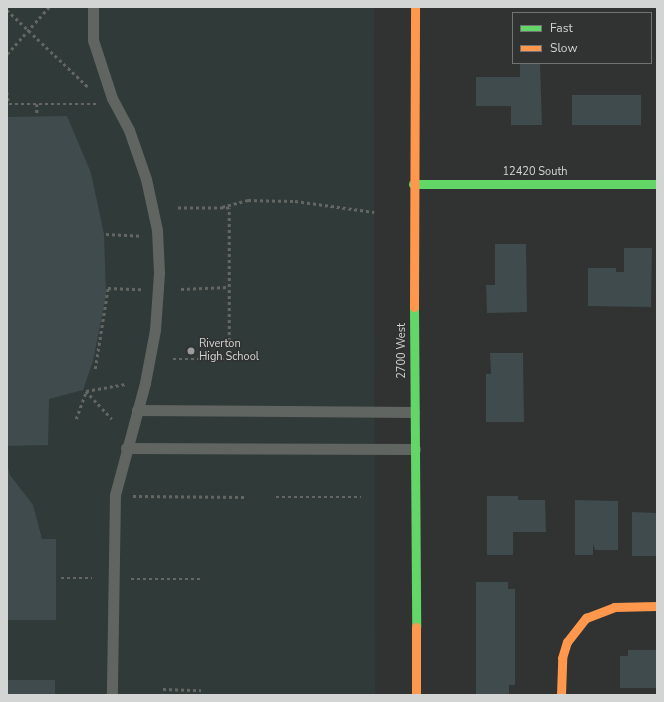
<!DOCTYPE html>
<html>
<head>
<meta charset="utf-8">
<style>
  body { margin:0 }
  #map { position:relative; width:664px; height:702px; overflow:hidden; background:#313232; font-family:"Nunito Sans",sans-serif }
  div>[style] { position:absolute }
  .built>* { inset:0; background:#303a38 }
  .building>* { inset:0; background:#3f4b4d }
  .path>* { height:2.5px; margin-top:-1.25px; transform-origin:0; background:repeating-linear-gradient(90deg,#636663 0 3px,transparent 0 6px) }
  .lane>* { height:11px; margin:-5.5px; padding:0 5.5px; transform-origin:5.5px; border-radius:5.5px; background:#606561 }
  .fast>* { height:9px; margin:-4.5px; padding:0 4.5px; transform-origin:4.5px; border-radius:4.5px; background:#63d668 }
  .slow>* { height:9px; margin:-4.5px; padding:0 4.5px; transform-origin:4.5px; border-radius:4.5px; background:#ff974d }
  .dots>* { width:11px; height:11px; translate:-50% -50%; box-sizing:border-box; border:2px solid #303332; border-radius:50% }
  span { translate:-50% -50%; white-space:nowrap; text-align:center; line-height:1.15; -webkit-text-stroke:3px #303332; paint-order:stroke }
  .street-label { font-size:11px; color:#d2d5d4 }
  .poi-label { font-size:11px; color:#d2d5d4 }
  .left { translate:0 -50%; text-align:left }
  .frame { position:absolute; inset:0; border:8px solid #d2d5d4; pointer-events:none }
  .legend { position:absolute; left:512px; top:12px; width:140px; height:52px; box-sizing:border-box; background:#303332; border:1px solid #717473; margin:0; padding:5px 7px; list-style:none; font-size:12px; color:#d2d5d4 }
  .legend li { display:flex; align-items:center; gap:8px; height:20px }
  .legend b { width:20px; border:1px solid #717473 }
</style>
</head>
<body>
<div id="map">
  <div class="built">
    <div style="clip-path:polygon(7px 7px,374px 7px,375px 695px,7px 695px)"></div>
  </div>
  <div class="building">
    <div style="clip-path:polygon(520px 63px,540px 63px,542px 125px,511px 125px,511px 106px,476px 106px,476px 77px,520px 77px)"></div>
    <div style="clip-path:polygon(572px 95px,641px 95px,641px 125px,572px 125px)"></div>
    <div style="clip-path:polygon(67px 116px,91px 173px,104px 234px,106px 295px,93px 361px,83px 390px,49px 399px,48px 445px,7px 446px,7px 117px)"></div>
    <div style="clip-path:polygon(495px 244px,526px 244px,527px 312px,487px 313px,486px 285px,495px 285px)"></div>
    <div style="clip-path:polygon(624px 248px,652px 248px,651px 307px,588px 306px,588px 268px,616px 268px,616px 272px,624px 272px)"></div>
    <div style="clip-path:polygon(490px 353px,523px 353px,524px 422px,486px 422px,486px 374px,491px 374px)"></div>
    <div style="clip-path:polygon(7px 464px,10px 475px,33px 505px,42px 539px,56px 539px,56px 620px,7px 620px)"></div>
    <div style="clip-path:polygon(487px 496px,518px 496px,518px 500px,545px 500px,546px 532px,513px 532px,513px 555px,487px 555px)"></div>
    <div style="clip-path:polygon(575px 500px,618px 501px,618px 550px,595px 550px,593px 543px,593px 555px,575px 555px)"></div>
    <div style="clip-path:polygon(632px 512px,657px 513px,657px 556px,632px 556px)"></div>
    <div style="clip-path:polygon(476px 582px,508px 582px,508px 589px,515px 589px,515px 685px,509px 685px,509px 694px,476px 694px)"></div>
    <div style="clip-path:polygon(628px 650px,657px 650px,657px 688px,620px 688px,620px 656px,628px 656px)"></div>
    <div style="clip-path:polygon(7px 680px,55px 680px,55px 695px,7px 695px)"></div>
  </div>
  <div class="path">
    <div style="left:7px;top:10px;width:112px;rotate:43.5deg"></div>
    <div style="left:7px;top:54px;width:63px;rotate:-48.2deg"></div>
    <div style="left:7px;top:92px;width:12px;rotate:81deg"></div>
    <div style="left:9px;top:104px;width:87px"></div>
    <div style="left:37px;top:104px;width:11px;rotate:90deg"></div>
    <div style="left:222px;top:207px;width:27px;rotate:-15deg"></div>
    <div style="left:248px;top:200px;width:47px;rotate:1.2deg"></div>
    <div style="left:295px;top:201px;width:80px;rotate:7.9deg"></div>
    <div style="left:106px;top:234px;width:35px;rotate:3deg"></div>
    <div style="left:181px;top:289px;width:48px;rotate:-2.4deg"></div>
    <div style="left:173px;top:359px;width:56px"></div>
    <div style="left:229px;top:359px;width:151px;rotate:-90deg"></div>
    <div style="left:229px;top:208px;width:54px;rotate:180deg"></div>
    <div style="left:95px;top:369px;width:82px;rotate:-80.9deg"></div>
    <div style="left:108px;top:288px;width:33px;rotate:2deg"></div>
    <div style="left:86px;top:391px;width:40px;rotate:-10deg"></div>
    <div style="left:86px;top:391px;width:38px;rotate:47deg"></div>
    <div style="left:76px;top:419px;width:30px;rotate:-70deg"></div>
    <div style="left:133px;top:496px;width:114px;rotate:0.5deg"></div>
    <div style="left:276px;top:497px;width:85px"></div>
    <div style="left:61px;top:578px;width:31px"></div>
    <div style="left:131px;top:579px;width:70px"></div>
    <div style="left:163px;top:689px;width:38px;rotate:2deg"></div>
  </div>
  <div class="lane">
    <div style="left:93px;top:7px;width:33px;rotate:90deg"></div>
    <div style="left:93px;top:40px;width:61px;rotate:71.9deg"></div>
    <div style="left:112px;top:98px;width:36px;rotate:62deg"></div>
    <div style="left:129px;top:130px;width:52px;rotate:70.9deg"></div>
    <div style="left:146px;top:179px;width:52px;rotate:77.8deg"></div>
    <div style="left:157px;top:230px;width:43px;rotate:87.3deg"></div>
    <div style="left:159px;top:273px;width:57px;rotate:94deg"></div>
    <div style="left:155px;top:330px;width:54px;rotate:100.7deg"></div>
    <div style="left:145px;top:383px;width:116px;rotate:105deg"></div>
    <div style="left:115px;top:495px;width:200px;rotate:90.9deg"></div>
    <div style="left:137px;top:410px;width:277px;rotate:0.4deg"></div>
    <div style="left:126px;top:448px;width:289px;rotate:0.2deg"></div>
  </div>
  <div class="fast">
    <div style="left:413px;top:184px;width:244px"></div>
    <div style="left:414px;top:307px;width:320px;rotate:89.6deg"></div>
  </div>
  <div class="slow">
    <div style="left:414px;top:307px;width:300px;rotate:-89.8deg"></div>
    <div style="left:416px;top:627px;width:68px;rotate:90deg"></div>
    <div style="left:561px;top:695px;width:37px;rotate:-88deg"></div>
    <div style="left:562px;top:658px;width:17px;rotate:-73deg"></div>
    <div style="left:567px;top:642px;width:31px;rotate:-52deg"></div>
    <div style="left:586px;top:618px;width:30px;rotate:-21deg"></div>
    <div style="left:614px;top:607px;width:43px;rotate:-1.3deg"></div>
  </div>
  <div class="dots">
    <div style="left:191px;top:351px;background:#9a9c9b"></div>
  </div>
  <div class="street-label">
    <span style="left:535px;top:172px">12420 South</span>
    <span style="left:402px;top:351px;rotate:-90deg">2700 West</span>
  </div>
  <div class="poi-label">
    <span class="left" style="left:199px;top:351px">Riverton<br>High School</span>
  </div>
  <div class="frame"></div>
  <ul class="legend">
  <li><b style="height:5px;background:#63d668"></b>Fast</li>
  <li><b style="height:5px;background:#ff974d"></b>Slow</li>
  </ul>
</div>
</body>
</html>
